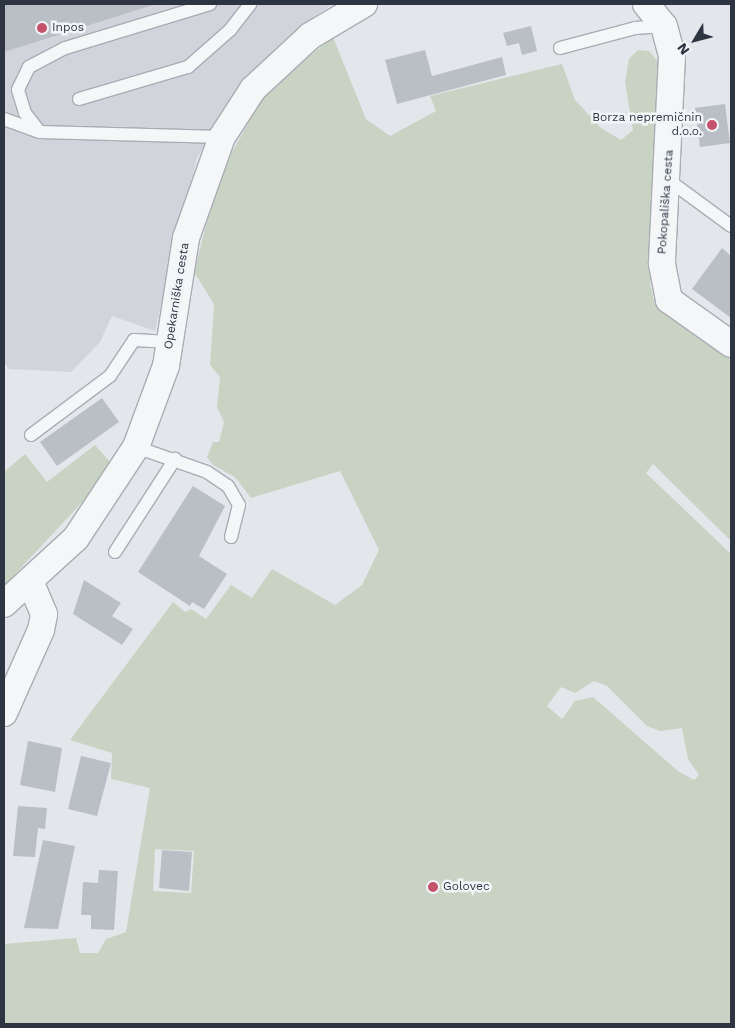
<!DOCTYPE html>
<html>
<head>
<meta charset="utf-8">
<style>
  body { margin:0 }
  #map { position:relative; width:735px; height:1028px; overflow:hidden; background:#e3e6ea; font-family:"Work Sans",sans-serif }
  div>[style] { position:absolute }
  .built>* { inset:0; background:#d1d5db }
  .green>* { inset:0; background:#c9d3c4 }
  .building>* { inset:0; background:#babfc6 }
  .roads { filter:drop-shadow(1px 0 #a8adb4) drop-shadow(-1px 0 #a8adb4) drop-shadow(0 1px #a8adb4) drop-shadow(0 -1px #a8adb4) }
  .service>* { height:12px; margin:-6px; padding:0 6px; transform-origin:6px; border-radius:6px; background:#f5f6f8 }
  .minor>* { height:26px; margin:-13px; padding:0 13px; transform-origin:13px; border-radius:13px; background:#f5f6f8 }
  .dots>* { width:14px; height:14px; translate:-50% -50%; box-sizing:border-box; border:2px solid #f2f5f7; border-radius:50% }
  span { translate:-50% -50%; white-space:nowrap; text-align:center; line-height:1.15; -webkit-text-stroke:5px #f2f5f7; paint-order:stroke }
  .poi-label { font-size:12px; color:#2c3541 }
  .left { translate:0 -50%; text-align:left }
  .right { translate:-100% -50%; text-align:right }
  .street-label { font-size:12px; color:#2c3541 }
  .frame { position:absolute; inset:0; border:5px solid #2c3541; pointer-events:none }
  .north { position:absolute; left:670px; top:15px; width:50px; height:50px; -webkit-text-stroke:4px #f2f5f7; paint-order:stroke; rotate:233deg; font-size:14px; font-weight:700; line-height:20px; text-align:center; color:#2c3541 }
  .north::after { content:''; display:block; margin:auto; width:18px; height:22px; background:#2c3541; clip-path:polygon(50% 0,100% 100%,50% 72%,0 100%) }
</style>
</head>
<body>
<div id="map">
  <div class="built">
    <div style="clip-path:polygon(4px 4px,333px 4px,301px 25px,245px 82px,197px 158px,155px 331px,112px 316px,100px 342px,71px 372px,9px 369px,4px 362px)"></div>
  </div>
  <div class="green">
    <div style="clip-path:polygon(evenodd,333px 37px,366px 119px,390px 136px,436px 111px,430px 96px,562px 64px,575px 100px,601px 128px,621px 140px,633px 130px,625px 82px,629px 59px,638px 50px,649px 51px,659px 63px,656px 240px,650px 283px,654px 301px,731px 358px,731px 541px,653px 464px,646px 473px,731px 554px,731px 1024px,4px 1024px,4px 944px,76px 938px,80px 953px,98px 953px,106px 939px,126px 932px,150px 788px,111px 779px,112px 753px,70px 740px,173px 602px,185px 612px,191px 609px,206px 619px,231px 585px,252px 598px,272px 569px,335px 605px,362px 585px,379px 550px,340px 471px,251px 498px,235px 477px,213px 465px,207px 457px,213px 442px,219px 442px,224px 422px,217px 407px,220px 377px,210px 365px,214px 304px,194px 272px,212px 202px,231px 154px,265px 93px,333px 37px,594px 681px,607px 686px,647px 726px,660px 731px,682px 728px,688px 759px,699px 775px,694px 780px,678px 771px,593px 697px,575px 701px,562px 719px,547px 706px,561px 687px,575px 693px,594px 681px,333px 37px,155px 849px,194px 851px,191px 893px,153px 891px,155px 849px)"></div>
    <div style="clip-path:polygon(95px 445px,110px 462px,88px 496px,4px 586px,4px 472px,25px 454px,47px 482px)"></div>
  </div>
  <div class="building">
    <div style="clip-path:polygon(4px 4px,156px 4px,4px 52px)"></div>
    <div style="clip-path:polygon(531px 26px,537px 51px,522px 55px,519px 43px,507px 46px,503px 33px)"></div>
    <div style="clip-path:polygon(425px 50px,432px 76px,502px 57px,506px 75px,397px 104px,385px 60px)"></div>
    <div style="clip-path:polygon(725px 104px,730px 143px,700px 147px,695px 108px)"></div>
    <div style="clip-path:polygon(722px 248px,731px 256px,731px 318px,692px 289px)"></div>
    <div style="clip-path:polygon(102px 398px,119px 422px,57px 466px,40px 442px)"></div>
    <div style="clip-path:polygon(193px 486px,225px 506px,199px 556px,227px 574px,204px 609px,192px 602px,190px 606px,138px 572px)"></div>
    <div style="clip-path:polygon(84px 580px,121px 603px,112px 616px,133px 629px,122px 645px,73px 614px)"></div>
    <div style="clip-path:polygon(28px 741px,62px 748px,55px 792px,20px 785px)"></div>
    <div style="clip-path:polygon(81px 756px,111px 763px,97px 816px,68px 809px)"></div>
    <div style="clip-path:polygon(18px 806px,47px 808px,45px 829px,38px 828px,35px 857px,13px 856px)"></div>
    <div style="clip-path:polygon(43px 840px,75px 846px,58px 929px,24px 928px)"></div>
    <div style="clip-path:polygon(162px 850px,192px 852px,189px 891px,159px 888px)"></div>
    <div style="clip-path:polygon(99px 870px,118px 871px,114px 930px,91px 929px,91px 915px,81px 915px,83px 882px,98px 883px)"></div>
  </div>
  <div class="roads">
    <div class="service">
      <div style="left:210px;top:4px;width:152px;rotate:163.1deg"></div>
      <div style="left:65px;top:48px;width:41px;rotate:152.2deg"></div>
      <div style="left:29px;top:67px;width:25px;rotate:116deg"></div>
      <div style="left:18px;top:90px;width:24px;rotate:73deg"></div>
      <div style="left:25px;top:113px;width:24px;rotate:52deg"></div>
      <div style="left:40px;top:132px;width:182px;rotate:1.6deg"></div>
      <div style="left:560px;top:48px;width:78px;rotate:-14.9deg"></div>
      <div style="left:635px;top:28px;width:29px;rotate:-4deg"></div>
      <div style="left:79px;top:99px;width:114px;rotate:-16.4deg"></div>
      <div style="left:188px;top:67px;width:56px;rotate:-41.4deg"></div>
      <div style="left:230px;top:30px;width:33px;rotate:-52deg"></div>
      <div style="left:4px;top:119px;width:38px;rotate:20deg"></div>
      <div style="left:667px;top:179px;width:79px;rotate:36.3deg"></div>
      <div style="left:31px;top:435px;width:99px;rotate:-36.8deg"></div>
      <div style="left:110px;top:376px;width:43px;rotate:-56.3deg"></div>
      <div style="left:134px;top:340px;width:36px;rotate:3deg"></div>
      <div style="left:136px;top:447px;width:75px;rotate:19.4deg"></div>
      <div style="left:207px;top:472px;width:25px;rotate:34deg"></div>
      <div style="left:228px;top:486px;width:22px;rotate:60deg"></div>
      <div style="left:239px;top:505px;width:33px;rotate:104deg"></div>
      <div style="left:115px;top:552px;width:111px;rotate:-57.2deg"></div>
    </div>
    <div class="minor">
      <div style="left:646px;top:4px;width:28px;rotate:51deg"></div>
      <div style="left:664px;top:26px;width:31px;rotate:75deg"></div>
      <div style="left:672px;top:56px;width:208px;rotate:92.8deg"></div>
      <div style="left:662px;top:264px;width:37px;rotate:79deg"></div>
      <div style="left:669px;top:300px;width:76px;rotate:35.4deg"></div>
      <div style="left:4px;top:604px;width:98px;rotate:-42.5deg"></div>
      <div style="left:76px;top:538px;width:109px;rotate:-56.6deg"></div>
      <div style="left:136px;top:447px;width:86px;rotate:-69.7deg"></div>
      <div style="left:166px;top:366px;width:130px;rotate:-81.1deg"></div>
      <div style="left:186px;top:238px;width:107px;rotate:-70.4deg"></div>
      <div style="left:222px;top:137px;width:57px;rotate:-57.1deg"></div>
      <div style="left:253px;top:89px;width:78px;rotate:-42.9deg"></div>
      <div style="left:310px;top:36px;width:63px;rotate:-30.7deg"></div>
      <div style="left:4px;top:713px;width:91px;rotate:-66deg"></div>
      <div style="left:41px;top:630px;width:16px;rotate:-79deg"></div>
      <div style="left:44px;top:614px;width:33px;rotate:-113deg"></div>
    </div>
  </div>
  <div class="dots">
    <div style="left:42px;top:28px;background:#c4526a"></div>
    <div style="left:712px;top:125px;background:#c4526a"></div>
    <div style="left:433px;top:887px;background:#c4526a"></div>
  </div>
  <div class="poi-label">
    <span class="left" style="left:52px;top:28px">Inpos</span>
    <span class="right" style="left:702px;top:125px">Borza nepremičnin<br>d.o.o.</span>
    <span class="left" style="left:443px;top:887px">Golovec</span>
  </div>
  <div class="street-label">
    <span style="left:666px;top:202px;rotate:-86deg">Pokopališka cesta</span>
    <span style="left:177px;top:296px;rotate:-81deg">Opekarniška cesta</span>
  </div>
  <div class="frame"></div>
  <div class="north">N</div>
</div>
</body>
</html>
